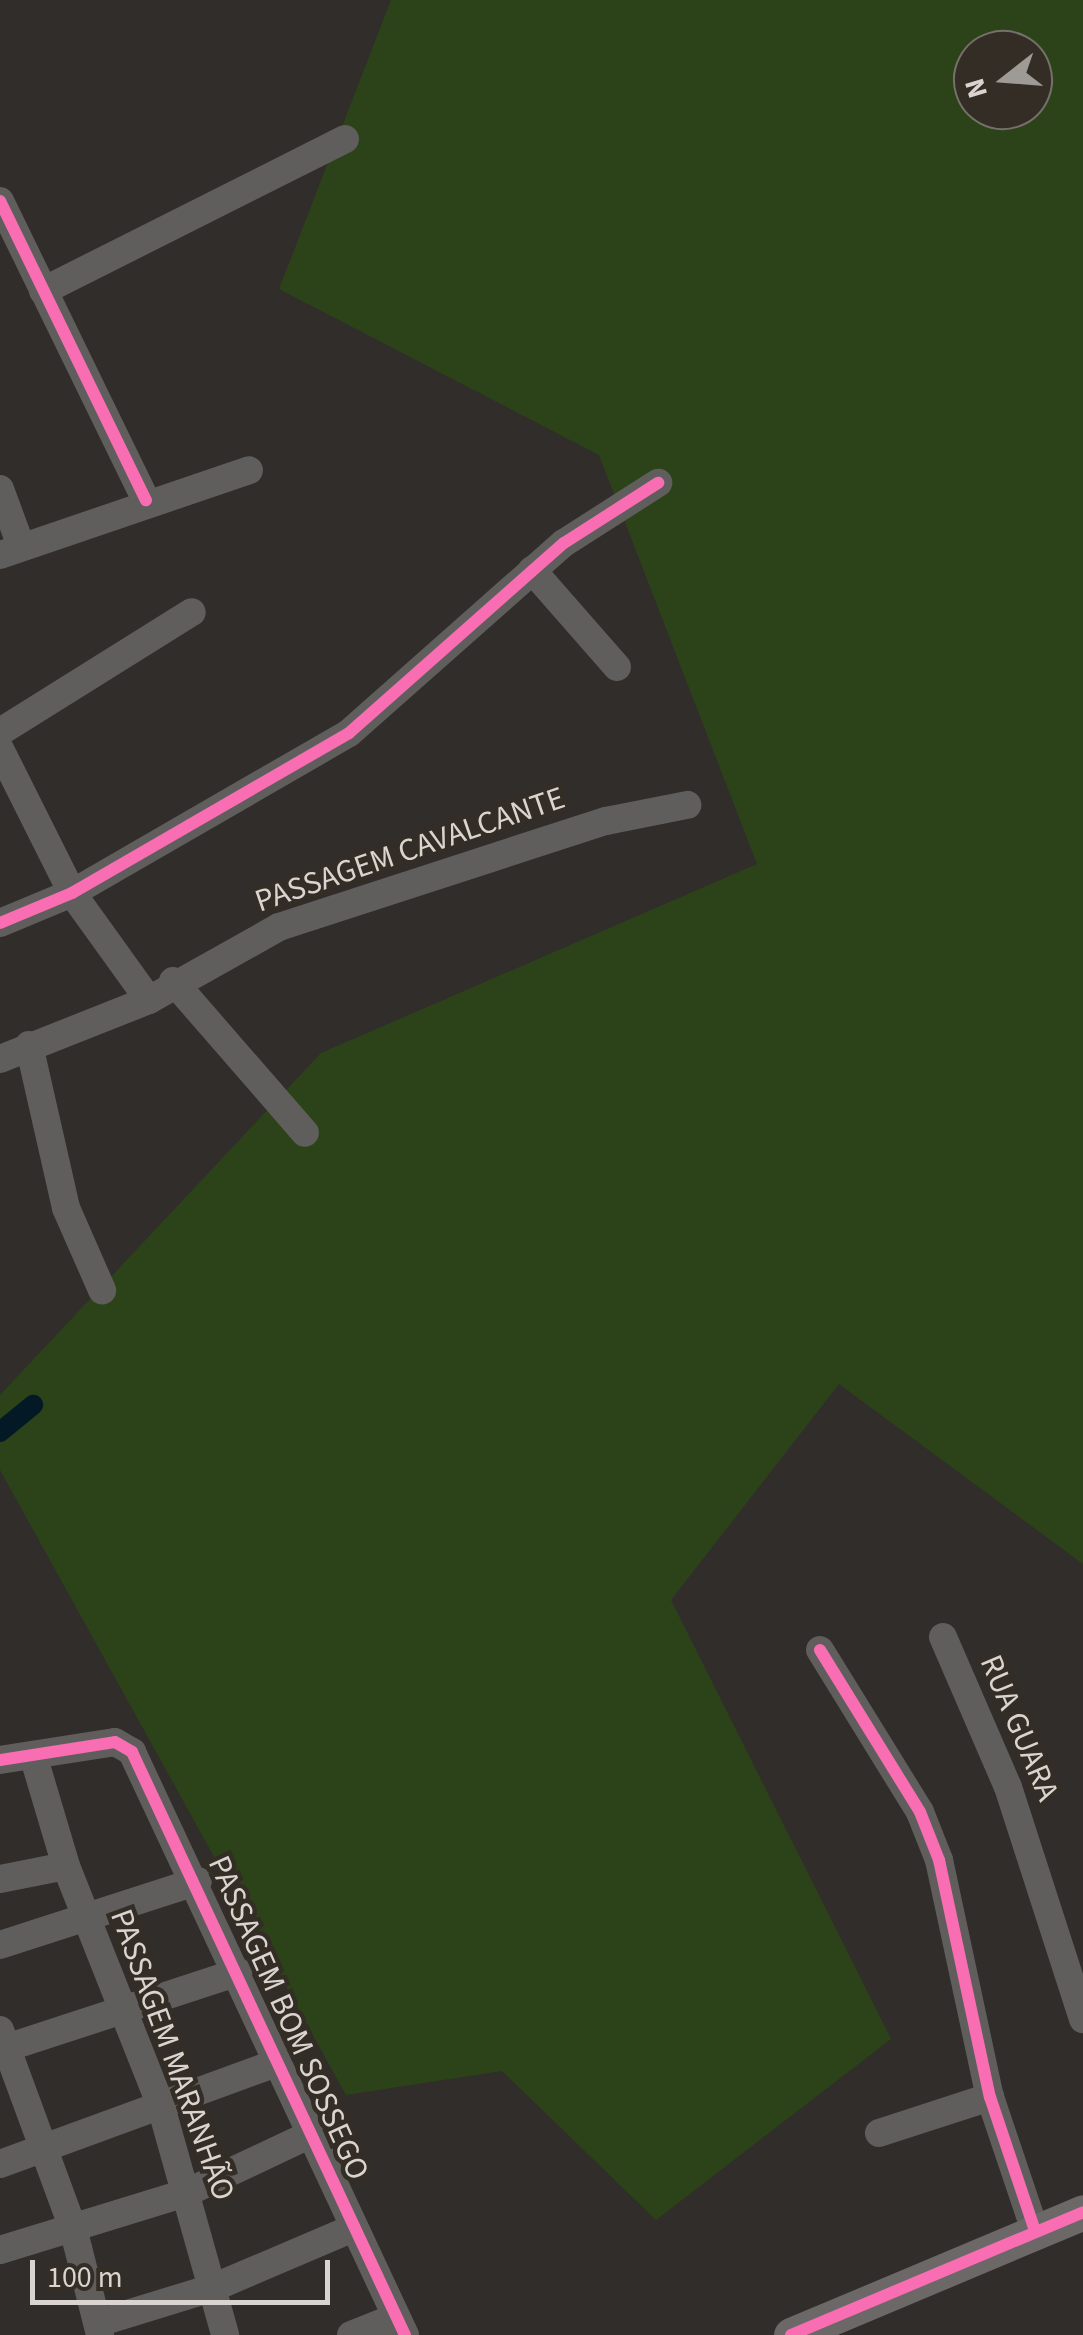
<!DOCTYPE html>
<html>
<head>
<meta charset="utf-8">
<style>
  body { margin:0 }
  #map { position:relative; width:1083px; height:2335px; overflow:hidden; background:#302d2a; font-family:"Source Sans 3",sans-serif }
  div>[style] { position:absolute }
  .green>* { inset:0; background:#2c431a }
  .canal>* { height:20px; margin:-10px; padding:0 10px; transform-origin:10px; border-radius:10px; background:#041926 }
  .minor>* { height:28px; margin:-14px; padding:0 14px; transform-origin:14px; border-radius:14px; background:#605e5d }
  .major>* { height:35px; margin:-17.5px; padding:0 17.5px; transform-origin:17.5px; border-radius:17.5px; background:#6c6867 }
  .cycleway>* { height:12px; margin:-6px; padding:0 6px; transform-origin:6px; border-radius:6px; background:#f96db3 }
  span { translate:-50% -50%; white-space:nowrap; text-align:center; line-height:1.15; -webkit-text-stroke:9px #342d26; paint-order:stroke }
  .street-label { font-size:32px; color:#d9d4cf }
  .north { position:absolute; left:953px; top:30px; width:100px; height:100px; box-sizing:border-box; background:#342d26; border:2px solid #76706a; border-radius:50%; rotate:253deg; font-size:28px; font-weight:700; line-height:40px; text-align:center; color:#d9d4cf }
  .north::after { content:''; display:block; margin:auto; width:35px; height:45px; background:#9e9a95; clip-path:polygon(50% 0,100% 100%,50% 72%,0 100%) }
  .scale { position:absolute; left:30px; top:2260px; width:300px; height:45px; box-sizing:border-box; border:5px solid #d9d4cf; border-top:0; padding-left:12px; font-size:30px; line-height:35px; white-space:nowrap; color:#d9d4cf; -webkit-text-stroke:8px #342d26; paint-order:stroke }
</style>
</head>
<body>
<div id="map">
  <div class="green">
    <div style="clip-path:polygon(evenodd,391px 0,1083px 0,1083px 1564px,839px 1384px,671px 1600px,891px 2039px,656px 2220px,502px 2071px,346px 2095px,0 1470px,0 1395px,321px 1053px,757px 864px,599px 455px,279px 289px,391px 0,973px 50px,1033px 50px,1033px 110px,973px 110px,973px 50px)"></div>
  </div>
  <div class="canal">
    <div style="left:0;top:1432px;width:43px;rotate:-39.3deg"></div>
  </div>
  <div class="minor">
    <div style="left:0;top:201px;width:333px;rotate:64deg"></div>
    <div style="left:43px;top:291px;width:338px;rotate:-26.7deg"></div>
    <div style="left:0;top:489px;width:61px;rotate:69.8deg"></div>
    <div style="left:0;top:555px;width:263px;rotate:-18.8deg"></div>
    <div style="left:532px;top:570px;width:129px;rotate:48.8deg"></div>
    <div style="left:0;top:732px;width:226px;rotate:-32deg"></div>
    <div style="left:0;top:749px;width:161px;rotate:63.4deg"></div>
    <div style="left:72px;top:893px;width:132px;rotate:54.3deg"></div>
    <div style="left:0;top:923px;width:78px;rotate:-22.6deg"></div>
    <div style="left:72px;top:893px;width:320px;rotate:-30deg"></div>
    <div style="left:349px;top:733px;width:287px;rotate:-41.5deg"></div>
    <div style="left:564px;top:543px;width:112px;rotate:-32.6deg"></div>
    <div style="left:173px;top:981px;width:201px;rotate:49deg"></div>
    <div style="left:29px;top:1045px;width:167px;rotate:77.2deg"></div>
    <div style="left:66px;top:1208px;width:90px;rotate:66.3deg"></div>
    <div style="left:0;top:1059px;width:160px;rotate:-21.6deg"></div>
    <div style="left:149px;top:1000px;width:149px;rotate:-29.3deg"></div>
    <div style="left:279px;top:927px;width:344px;rotate:-18deg"></div>
    <div style="left:606px;top:821px;width:83px;rotate:-11.2deg"></div>
    <div style="left:943px;top:1637px;width:163px;rotate:66.6deg"></div>
    <div style="left:1008px;top:1787px;width:244px;rotate:72.1deg"></div>
    <div style="left:820px;top:1650px;width:190px;rotate:58.3deg"></div>
    <div style="left:920px;top:1812px;width:52px;rotate:68.4deg"></div>
    <div style="left:939px;top:1860px;width:242px;rotate:77.9deg"></div>
    <div style="left:990px;top:2097px;width:138px;rotate:71.4deg"></div>
    <div style="left:33px;top:1755px;width:116px;rotate:73.4deg"></div>
    <div style="left:0;top:1760px;width:116px;rotate:-8.9deg"></div>
    <div style="left:115px;top:1742px;width:20px;rotate:30deg"></div>
    <div style="left:132px;top:1752px;width:644px;rotate:64.91deg"></div>
    <div style="left:0;top:1879px;width:67px;rotate:-11.1deg"></div>
    <div style="left:66px;top:1866px;width:255px;rotate:68.4deg"></div>
    <div style="left:160px;top:2103px;width:241px;rotate:74.3deg"></div>
    <div style="left:0;top:1945px;width:208px;rotate:-17.9deg"></div>
    <div style="left:0;top:2030px;width:211px;rotate:69.8deg"></div>
    <div style="left:73px;top:2228px;width:110px;rotate:75.8deg"></div>
    <div style="left:0;top:2050px;width:251px;rotate:-18.1deg"></div>
    <div style="left:879px;top:2133px;width:117px;rotate:-18deg"></div>
    <div style="left:0;top:2164px;width:296px;rotate:-20.1deg"></div>
    <div style="left:0;top:2250px;width:197px;rotate:-17.1deg"></div>
    <div style="left:188px;top:2192px;width:134px;rotate:-25.2deg"></div>
    <div style="left:98px;top:2323px;width:122px;rotate:-17.1deg"></div>
    <div style="left:215px;top:2287px;width:150px;rotate:-23.1deg"></div>
    <div style="left:351px;top:2335px;width:48px;rotate:-21.8deg"></div>
  </div>
  <div class="major">
    <div style="left:791px;top:2335px;width:317px;rotate:-22.8deg"></div>
  </div>
  <div class="cycleway">
    <div style="left:0;top:201px;width:333px;rotate:64deg"></div>
    <div style="left:0;top:923px;width:78px;rotate:-22.6deg"></div>
    <div style="left:72px;top:893px;width:320px;rotate:-30deg"></div>
    <div style="left:349px;top:733px;width:287px;rotate:-41.5deg"></div>
    <div style="left:564px;top:543px;width:112px;rotate:-32.6deg"></div>
    <div style="left:820px;top:1650px;width:190px;rotate:58.3deg"></div>
    <div style="left:920px;top:1812px;width:52px;rotate:68.4deg"></div>
    <div style="left:939px;top:1860px;width:242px;rotate:77.9deg"></div>
    <div style="left:990px;top:2097px;width:138px;rotate:71.4deg"></div>
    <div style="left:0;top:1760px;width:116px;rotate:-8.9deg"></div>
    <div style="left:115px;top:1742px;width:20px;rotate:30deg"></div>
    <div style="left:132px;top:1752px;width:644px;rotate:64.91deg"></div>
    <div style="left:791px;top:2335px;width:317px;rotate:-22.8deg"></div>
  </div>
  <div class="street-label">
    <span style="left:410px;top:850px;rotate:-19deg">PASSAGEM CAVALCANTE</span>
    <span style="left:1019px;top:1728px;rotate:67deg">RUA GUARA</span>
    <span style="left:288px;top:2018px;rotate:66deg">PASSAGEM BOM SOSSEGO</span>
    <span style="left:172px;top:2055px;rotate:70deg">PASSAGEM MARANHÃO</span>
  </div>
  <div class="north">N</div>
  <div class="scale">100 m</div>
</div>
</body>
</html>
